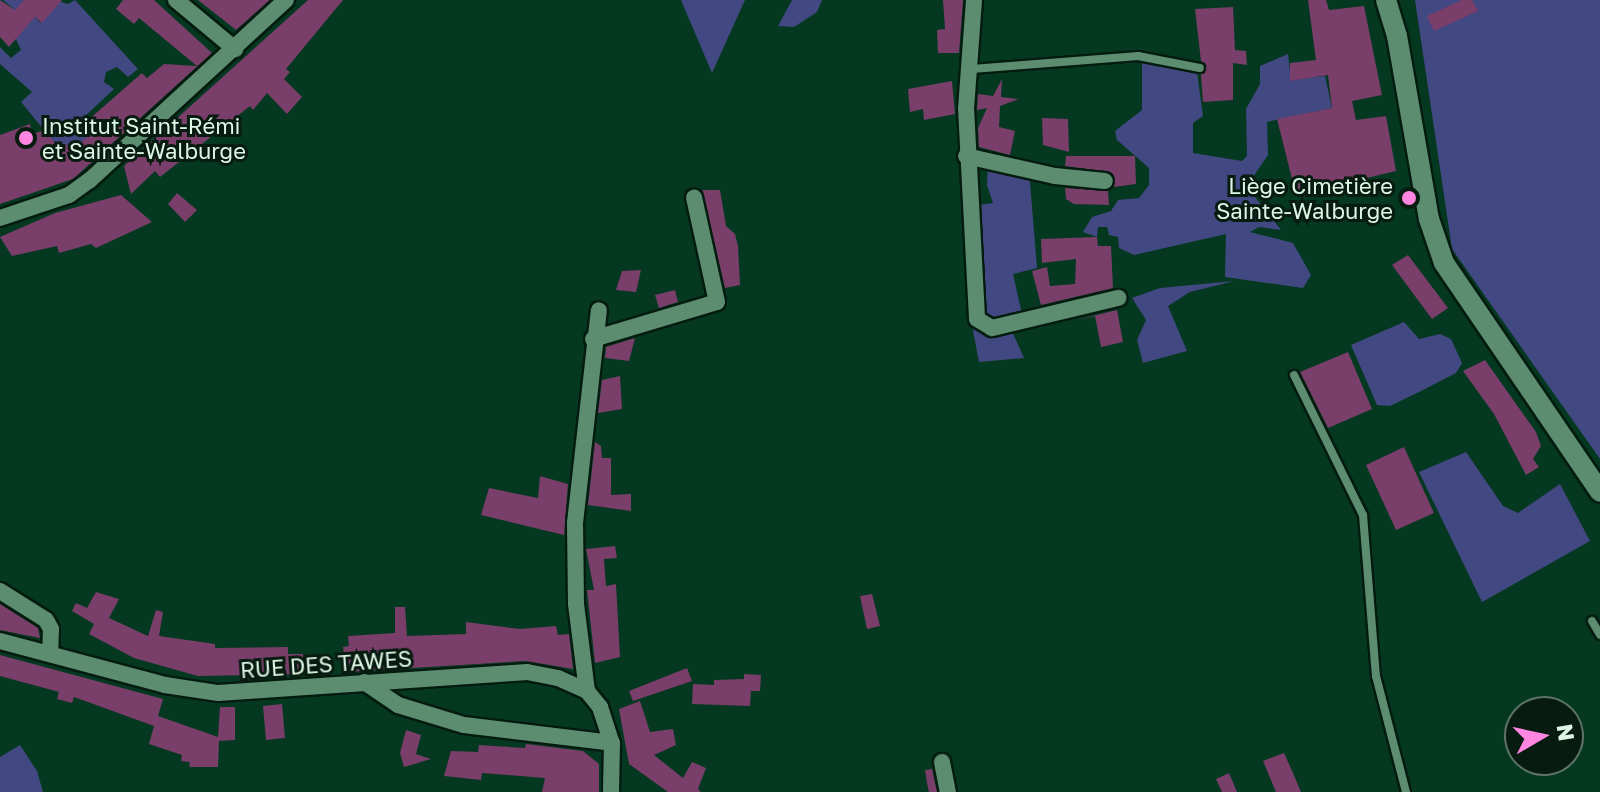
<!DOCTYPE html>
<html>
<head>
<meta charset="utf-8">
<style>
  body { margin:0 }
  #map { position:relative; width:1600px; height:792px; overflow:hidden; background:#053820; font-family:"Golos Text",sans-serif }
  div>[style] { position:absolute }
  .green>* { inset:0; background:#424881 }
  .building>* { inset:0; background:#793e6a }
  .roads { filter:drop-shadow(2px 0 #041c0f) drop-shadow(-2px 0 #041c0f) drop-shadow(0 2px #041c0f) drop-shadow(0 -2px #041c0f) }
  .service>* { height:8px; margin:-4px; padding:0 4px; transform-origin:4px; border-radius:4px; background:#5d8d71 }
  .minor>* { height:16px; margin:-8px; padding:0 8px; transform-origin:8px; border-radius:8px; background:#5d8d71 }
  .tertiary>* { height:20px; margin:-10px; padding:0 10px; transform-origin:10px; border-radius:10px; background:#5d8d71 }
  .dots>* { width:22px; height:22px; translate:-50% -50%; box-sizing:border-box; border:4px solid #081b10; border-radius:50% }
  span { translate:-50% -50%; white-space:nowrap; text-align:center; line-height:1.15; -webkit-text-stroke:6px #081b10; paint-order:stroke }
  .poi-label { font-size:22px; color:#ddf6e6 }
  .left { translate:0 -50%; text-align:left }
  .right { translate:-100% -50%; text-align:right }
  .street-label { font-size:22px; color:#ddf6e6 }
  .north { position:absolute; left:1504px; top:696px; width:80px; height:80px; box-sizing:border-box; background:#081b10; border:2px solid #5d7366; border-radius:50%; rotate:81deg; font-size:22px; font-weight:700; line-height:32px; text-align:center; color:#ddf6e6 }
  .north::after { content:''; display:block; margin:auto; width:28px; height:36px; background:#fe85e0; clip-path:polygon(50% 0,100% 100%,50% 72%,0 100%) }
</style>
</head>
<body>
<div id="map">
  <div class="green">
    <div style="clip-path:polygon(3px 0,24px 0,21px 4px,41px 23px,58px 4px,55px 0,68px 4px,75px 0,138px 69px,128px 77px,117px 67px,106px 72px,104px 82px,114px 89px,84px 117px,96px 130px,71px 151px,58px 147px,21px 102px,32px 92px,0 64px,0 47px,11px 58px,21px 50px,7px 20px,15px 10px)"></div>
    <div style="clip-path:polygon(681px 0,745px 0,712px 73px)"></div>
    <div style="clip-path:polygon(792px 0,822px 0,817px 12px,794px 27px,778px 26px)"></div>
    <div style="clip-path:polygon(1415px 0,1600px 0,1600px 459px,1452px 249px)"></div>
    <div style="clip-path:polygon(1288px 54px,1291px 80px,1325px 76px,1332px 108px,1267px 122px,1268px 155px,1251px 180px,1255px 197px,1281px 230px,1259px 227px,1250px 232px,1293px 243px,1311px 275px,1303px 288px,1225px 277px,1226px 234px,1134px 255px,1119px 248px,1118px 237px,1109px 235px,1107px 227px,1098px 227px,1097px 237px,1083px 232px,1092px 217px,1111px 211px,1118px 200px,1139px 198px,1149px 185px,1149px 168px,1117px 140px,1115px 131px,1142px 110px,1142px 61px,1197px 72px,1203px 116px,1193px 123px,1193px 153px,1242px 161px,1247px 156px,1246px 109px,1260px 84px,1260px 66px)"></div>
    <div style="clip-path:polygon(988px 161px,1029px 170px,1037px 268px,1013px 274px,1022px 314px,999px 321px,985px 317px,972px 206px,993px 203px,987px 185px)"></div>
    <div style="clip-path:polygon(1234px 281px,1190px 292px,1168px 306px,1187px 351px,1143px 363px,1137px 340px,1146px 320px,1132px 298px,1160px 288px)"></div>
    <div style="clip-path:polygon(970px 314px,1011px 329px,1024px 358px,979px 362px)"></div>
    <div style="clip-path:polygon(1404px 322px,1419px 339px,1440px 334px,1451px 339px,1462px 363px,1456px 373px,1421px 391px,1390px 406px,1377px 405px,1351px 345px)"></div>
    <div style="clip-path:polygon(1466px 452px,1503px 506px,1518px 513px,1560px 484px,1590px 541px,1482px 602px,1419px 472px)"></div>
    <div style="clip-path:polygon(20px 745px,37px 771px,43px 792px,0 792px,0 757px)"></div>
  </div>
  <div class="building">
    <div style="clip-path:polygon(0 0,15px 10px,24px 0,62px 0,42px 23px,35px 17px,9px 47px,0 37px)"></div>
    <div style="clip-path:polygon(123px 0,154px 0,212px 53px,73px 179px,0 204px,0 135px,30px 124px,32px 134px,45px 130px,58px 147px,65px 143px,71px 151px,95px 130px,87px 121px,142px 73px,147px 78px,164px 64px,197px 66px,139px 18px,134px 24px,116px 9px)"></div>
    <div style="clip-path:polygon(198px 0,270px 0,236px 30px)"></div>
    <div style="clip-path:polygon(308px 0,343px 0,286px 69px,290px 72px,284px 79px,302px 97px,287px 114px,267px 93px,253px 110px,250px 106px,160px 177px,155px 171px,131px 194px,124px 166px)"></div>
    <div style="clip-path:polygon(943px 0,963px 0,959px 53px,938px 53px,937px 30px,945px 29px)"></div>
    <div style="clip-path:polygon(1308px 0,1326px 0,1329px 10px,1364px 6px,1382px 95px,1352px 101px,1356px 120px,1386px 116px,1396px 171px,1296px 195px,1277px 119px,1332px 108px,1328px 75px,1290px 81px,1290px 63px,1316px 60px)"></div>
    <div style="clip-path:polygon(1462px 0,1472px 0,1478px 11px,1434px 31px,1427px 16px)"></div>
    <div style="clip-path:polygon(1233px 7px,1235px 50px,1246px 51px,1247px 65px,1233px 63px,1233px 100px,1203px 102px,1201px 75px,1207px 66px,1201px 61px,1195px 9px)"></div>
    <div style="clip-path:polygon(1002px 79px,1001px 97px,1019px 99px,1000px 106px,999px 127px,1015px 131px,1010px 155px,979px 147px,978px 128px,987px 108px,977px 110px,978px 94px,993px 96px)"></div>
    <div style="clip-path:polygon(952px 81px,955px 114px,924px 120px,923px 109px,910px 112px,908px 89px)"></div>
    <div style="clip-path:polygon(1042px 118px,1068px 119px,1069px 152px,1043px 145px)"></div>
    <div style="clip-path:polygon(1066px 156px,1135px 156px,1136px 184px,1114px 187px,1111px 172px,1065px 166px)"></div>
    <div style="clip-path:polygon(1065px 188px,1108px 191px,1109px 205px,1074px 204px,1066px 199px)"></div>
    <div style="clip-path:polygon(702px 190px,720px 190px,726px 226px,735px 234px,738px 246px,740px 285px,725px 288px)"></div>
    <div style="clip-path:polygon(177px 193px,197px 210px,185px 222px,168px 204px)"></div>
    <div style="clip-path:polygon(121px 195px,152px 222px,96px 248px,91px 244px,59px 253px,57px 246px,12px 256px,0 237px,55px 213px)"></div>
    <div style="clip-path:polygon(1097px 237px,1098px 246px,1111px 246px,1113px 288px,1041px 305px,1032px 271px,1047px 267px,1050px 286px,1075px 284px,1076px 259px,1042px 263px,1041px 239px)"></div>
    <div style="clip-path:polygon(1408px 255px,1448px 308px,1432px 319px,1392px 265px)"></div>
    <div style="clip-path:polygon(641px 270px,636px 292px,616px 290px,622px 271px)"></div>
    <div style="clip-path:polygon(675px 290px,678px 302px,659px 308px,655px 295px)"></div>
    <div style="clip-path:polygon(1117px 310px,1123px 342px,1101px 347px,1095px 316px,1076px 320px)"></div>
    <div style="clip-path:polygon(635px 338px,629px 361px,605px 358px,606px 347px)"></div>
    <div style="clip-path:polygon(1348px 352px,1372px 409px,1328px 428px,1300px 372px)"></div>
    <div style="clip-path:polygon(1485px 360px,1536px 432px,1541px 446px,1533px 459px,1539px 467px,1526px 475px,1494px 414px,1463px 371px)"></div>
    <div style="clip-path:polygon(620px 376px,622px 409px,598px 413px,602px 380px)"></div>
    <div style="clip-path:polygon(595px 442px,601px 446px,602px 458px,611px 458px,611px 495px,631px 494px,631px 511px,588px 505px)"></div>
    <div style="clip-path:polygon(1404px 447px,1434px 513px,1396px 530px,1366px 465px)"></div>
    <div style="clip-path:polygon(540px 476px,568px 484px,564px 535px,481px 515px,489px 488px,538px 498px)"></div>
    <div style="clip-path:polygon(615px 546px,617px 558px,604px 559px,606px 586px,616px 584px,620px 657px,595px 663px,587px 590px,594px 590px,586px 549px)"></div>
    <div style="clip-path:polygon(96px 592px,119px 599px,109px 618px,148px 636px,156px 610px,163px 612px,159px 636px,215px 644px,215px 648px,288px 647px,288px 654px,303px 654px,304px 674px,198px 676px,134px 658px,89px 634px,94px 624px,72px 611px,76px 603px,87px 608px)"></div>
    <div style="clip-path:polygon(872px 594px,880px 626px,867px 629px,860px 596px)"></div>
    <div style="clip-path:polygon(0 604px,38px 628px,40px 638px,0 630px)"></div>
    <div style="clip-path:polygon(395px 607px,405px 607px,407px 636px,466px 634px,466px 622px,520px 629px,556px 626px,558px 635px,569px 634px,573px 669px,526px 661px,346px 672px,343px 647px,349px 646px,348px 636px,395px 633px)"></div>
    <div style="clip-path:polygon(0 655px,163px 699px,158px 716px,218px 737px,220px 707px,235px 707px,235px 740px,219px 741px,218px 767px,189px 767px,190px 762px,181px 761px,182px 755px,149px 744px,154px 726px,74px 697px,72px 703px,57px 699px,59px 692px,0 676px)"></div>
    <div style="clip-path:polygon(687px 668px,692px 681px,633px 701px,629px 691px)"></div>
    <div style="clip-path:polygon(744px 674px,761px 675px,760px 691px,751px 691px,750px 706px,692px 704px,693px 684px,714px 685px,714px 680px,744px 679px)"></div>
    <div style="clip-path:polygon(640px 701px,650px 732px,673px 729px,676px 745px,654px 755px,683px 778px,692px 762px,706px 768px,698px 789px,701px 792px,668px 792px,629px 764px,619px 709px)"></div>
    <div style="clip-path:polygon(282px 704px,285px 738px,266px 740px,263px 706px)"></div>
    <div style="clip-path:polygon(406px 730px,421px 735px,416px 754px,431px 759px,404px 767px,400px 753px)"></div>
    <div style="clip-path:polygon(526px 744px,583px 751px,599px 764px,599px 792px,542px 792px,545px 778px,482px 773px,481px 780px,444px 776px,451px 751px,478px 752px,479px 745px,525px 748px)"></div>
    <div style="clip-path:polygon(1284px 753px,1293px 773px,1301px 792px,1276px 792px,1263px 761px)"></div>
    <div style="clip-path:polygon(932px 769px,937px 792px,929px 792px,927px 783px,925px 770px)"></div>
    <div style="clip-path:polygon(1229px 773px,1232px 780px,1237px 792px,1222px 792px,1216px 779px)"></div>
  </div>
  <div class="roads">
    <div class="service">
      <div style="left:972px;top:69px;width:167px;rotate:-4.5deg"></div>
      <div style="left:1138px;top:56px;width:63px;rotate:11deg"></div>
      <div style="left:1294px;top:375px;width:156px;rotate:63.8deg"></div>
      <div style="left:1363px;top:515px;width:162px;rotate:85.4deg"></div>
      <div style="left:1376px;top:676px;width:120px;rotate:75.5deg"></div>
      <div style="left:1592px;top:621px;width:16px;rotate:60deg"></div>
    </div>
    <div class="minor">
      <div style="left:176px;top:0;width:77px;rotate:39.7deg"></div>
      <div style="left:974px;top:0;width:108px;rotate:94.2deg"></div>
      <div style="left:966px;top:108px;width:211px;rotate:87deg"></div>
      <div style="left:977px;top:319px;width:17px;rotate:31deg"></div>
      <div style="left:992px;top:328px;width:130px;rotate:-13.4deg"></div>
      <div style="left:966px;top:156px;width:91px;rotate:12.7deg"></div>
      <div style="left:1055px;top:176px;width:50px;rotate:5.7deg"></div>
      <div style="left:0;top:218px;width:73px;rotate:-18.4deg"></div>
      <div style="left:69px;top:195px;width:26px;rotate:-36deg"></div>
      <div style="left:90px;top:180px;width:266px;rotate:-42.6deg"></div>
      <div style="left:593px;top:339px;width:129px;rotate:-16.6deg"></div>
      <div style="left:717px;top:302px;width:107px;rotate:-102.4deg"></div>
      <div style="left:0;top:591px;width:54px;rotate:32.2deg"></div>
      <div style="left:46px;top:620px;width:10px;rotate:61deg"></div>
      <div style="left:51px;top:629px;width:24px;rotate:92deg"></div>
      <div style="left:0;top:641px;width:171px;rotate:14.9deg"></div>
      <div style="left:165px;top:685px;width:54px;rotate:8.6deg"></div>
      <div style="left:218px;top:693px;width:310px;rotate:-3.9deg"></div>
      <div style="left:527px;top:672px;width:32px;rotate:11deg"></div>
      <div style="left:558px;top:678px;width:32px;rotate:24deg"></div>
      <div style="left:587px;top:691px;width:21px;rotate:51deg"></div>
      <div style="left:600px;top:707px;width:38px;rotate:72deg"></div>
      <div style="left:612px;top:743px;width:49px;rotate:91.2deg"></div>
      <div style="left:364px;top:682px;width:41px;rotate:34.1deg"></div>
      <div style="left:398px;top:705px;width:69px;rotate:16.9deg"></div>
      <div style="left:464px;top:725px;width:149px;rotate:6.9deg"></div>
      <div style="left:587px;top:691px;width:88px;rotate:-97.2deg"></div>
      <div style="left:576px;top:604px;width:81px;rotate:-90.7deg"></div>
      <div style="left:575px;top:523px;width:214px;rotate:-83.6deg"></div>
      <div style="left:942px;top:762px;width:31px;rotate:79deg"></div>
    </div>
    <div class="tertiary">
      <div style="left:1386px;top:0;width:38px;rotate:73deg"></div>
      <div style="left:1397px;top:36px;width:186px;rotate:80.1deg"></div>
      <div style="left:1429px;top:219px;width:46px;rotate:71.2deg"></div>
      <div style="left:1444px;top:263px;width:277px;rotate:55.7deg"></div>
    </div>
  </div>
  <div class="dots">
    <div style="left:26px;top:138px;background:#fe85e0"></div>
    <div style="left:1409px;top:198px;background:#fe85e0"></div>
  </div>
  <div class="poi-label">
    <span class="left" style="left:42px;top:138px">Institut Saint-Rémi<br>et Sainte-Walburge</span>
    <span class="right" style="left:1393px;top:198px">Liège Cimetière<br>Sainte-Walburge</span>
  </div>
  <div class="street-label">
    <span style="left:326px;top:664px;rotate:-4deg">RUE DES TAWES</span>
  </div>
  <div class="north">N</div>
</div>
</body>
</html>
